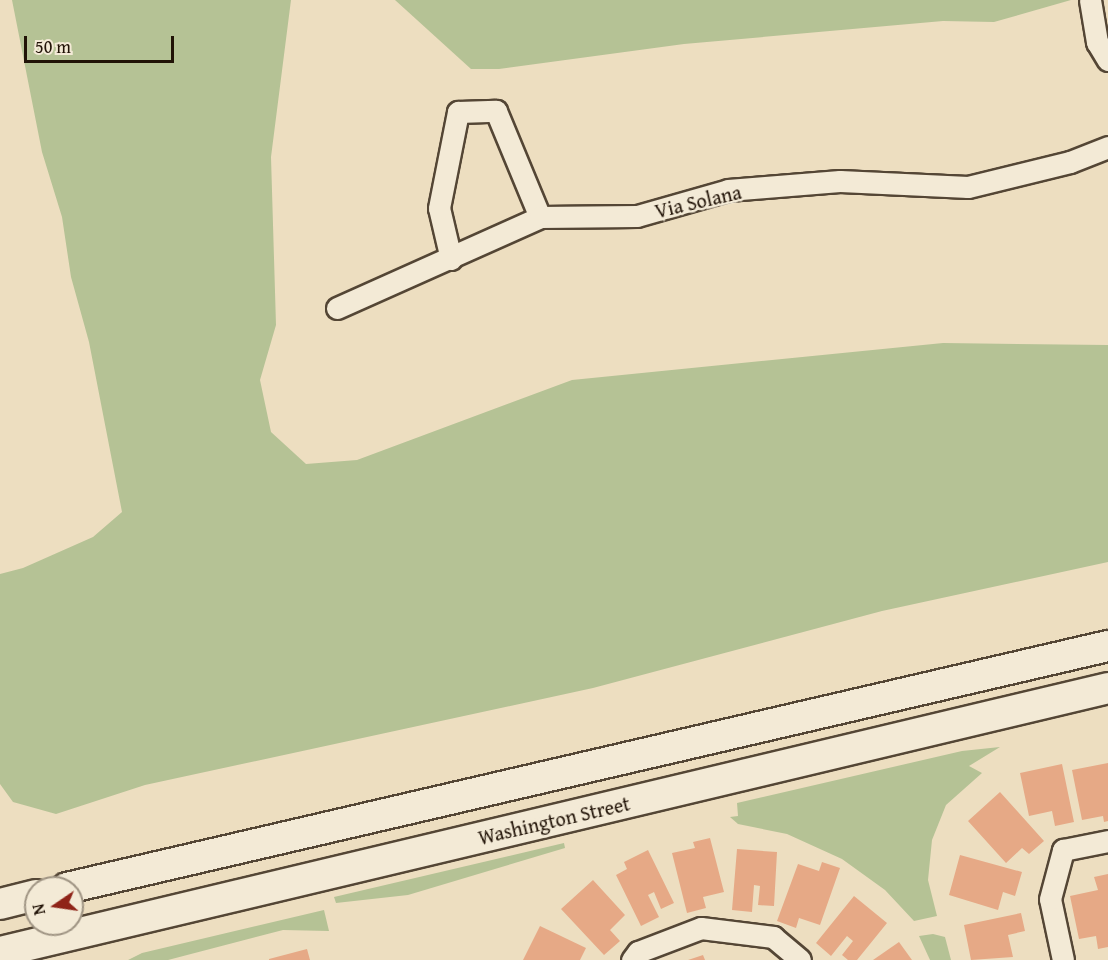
<!DOCTYPE html>
<html>
<head>
<meta charset="utf-8">
<style>
  body { margin:0 }
  #map { position:relative; width:1108px; height:960px; overflow:hidden; background:#eddec0; font-family:"Gentium Book Plus",serif }
  div>[style] { position:absolute }
  .green>* { inset:0; background:#b5c295 }
  .building>* { inset:0; background:#e6a986 }
  .roads { filter:drop-shadow(2px 0 #544635) drop-shadow(-2px 0 #544635) drop-shadow(0 2px #544635) drop-shadow(0 -2px #544635) }
  .minor>* { height:21px; margin:-10.5px; padding:0 10.5px; transform-origin:10.5px; border-radius:10.5px; background:#f3ead6 }
  .secondary>* { height:30px; margin:-15px; padding:0 15px; transform-origin:15px; border-radius:15px; background:#f3ead6 }
  span { translate:-50% -50%; white-space:nowrap; text-align:center; line-height:1.15; -webkit-text-stroke:5px #f3ead6; paint-order:stroke }
  .street-label { font-size:20px; color:#211307 }
  .north { position:absolute; left:24px; top:876px; width:60px; height:60px; box-sizing:border-box; background:#f3ead6; border:2px solid #9f9483; border-radius:50%; rotate:257deg; font-size:16px; font-weight:700; line-height:24px; text-align:center; color:#211307 }
  .north::after { content:''; display:block; margin:auto; width:21px; height:27px; background:#8f2418; clip-path:polygon(50% 0,100% 100%,50% 72%,0 100%) }
  .scale { position:absolute; left:24px; top:36px; width:150px; height:27px; box-sizing:border-box; border:3px solid #211307; border-top:0; padding-left:8px; font-size:18px; line-height:21px; white-space:nowrap; color:#211307; -webkit-text-stroke:4px #f3ead6; paint-order:stroke }
</style>
</head>
<body>
<div id="map">
  <div class="green">
    <div style="clip-path:polygon(12px 0,291px 0,271px 157px,276px 325px,260px 380px,271px 432px,306px 464px,357px 460px,572px 380px,943px 343px,1108px 345px,1108px 562px,882px 611px,593px 688px,145px 785px,56px 814px,13px 802px,0 784px,0 574px,23px 568px,93px 537px,122px 512px,89px 342px,71px 277px,62px 217px,42px 152px)"></div>
    <div style="clip-path:polygon(395px 0,1071px 0,994px 22px,943px 21px,684px 44px,499px 69px,471px 69px)"></div>
    <div style="clip-path:polygon(1000px 747px,969px 766px,982px 773px,946px 805px,932px 840px,928px 880px,937px 916px,914px 921px,885px 890px,842px 859px,787px 834px,738px 824px,730px 817px,738px 816px,737px 803px,962px 751px)"></div>
    <div style="clip-path:polygon(564px 843px,565px 848px,408px 895px,336px 903px,334px 897px)"></div>
    <div style="clip-path:polygon(324px 910px,329px 931px,283px 930px,168px 960px,128px 960px,142px 953px)"></div>
    <div style="clip-path:polygon(933px 934px,945px 937px,951px 960px,930px 960px,919px 936px)"></div>
  </div>
  <div class="building">
    <div style="clip-path:polygon(1108px 763px,1108px 821px,1104px 822px,1103px 816px,1082px 820px,1072px 770px)"></div>
    <div style="clip-path:polygon(1062px 764px,1074px 822px,1055px 826px,1052px 811px,1029px 816px,1020px 773px)"></div>
    <div style="clip-path:polygon(1000px 792px,1044px 841px,1029px 854px,1022px 848px,1006px 863px,968px 821px)"></div>
    <div style="clip-path:polygon(710px 838px,724px 892px,703px 897px,706px 908px,687px 913px,672px 853px,695px 848px,693px 842px)"></div>
    <div style="clip-path:polygon(737px 849px,777px 852px,774px 906px,758px 905px,760px 886px,754px 885px,752px 912px,732px 910px)"></div>
    <div style="clip-path:polygon(648px 850px,674px 903px,661px 909px,654px 892px,648px 895px,659px 917px,641px 926px,616px 875px,627px 869px,624px 862px)"></div>
    <div style="clip-path:polygon(960px 855px,1022px 872px,1015px 896px,1003px 892px,998px 910px,949px 895px)"></div>
    <div style="clip-path:polygon(822px 862px,840px 868px,820px 925px,799px 918px,796px 928px,777px 921px,798px 864px,819px 871px)"></div>
    <div style="clip-path:polygon(1108px 874px,1108px 947px,1098px 949px,1096px 936px,1079px 939px,1070px 896px,1098px 890px,1094px 877px)"></div>
    <div style="clip-path:polygon(593px 880px,625px 915px,610px 930px,620px 941px,604px 955px,561px 909px)"></div>
    <div style="clip-path:polygon(854px 896px,887px 923px,857px 960px,848px 960px,842px 955px,853px 941px,847px 936px,831px 956px,816px 943px)"></div>
    <div style="clip-path:polygon(1021px 913px,1025px 931px,1008px 935px,1013px 957px,971px 960px,964px 925px)"></div>
    <div style="clip-path:polygon(540px 926px,586px 948px,580px 960px,523px 960px)"></div>
    <div style="clip-path:polygon(899px 942px,912px 960px,873px 960px)"></div>
    <div style="clip-path:polygon(307px 949px,310px 960px,269px 960px,269px 959px)"></div>
    <div style="clip-path:polygon(703px 955px,705px 960px,688px 960px)"></div>
  </div>
  <div class="roads">
    <div class="minor">
      <div style="left:1090px;top:0;width:43px;rotate:80.5deg"></div>
      <div style="left:1097px;top:42px;width:21px;rotate:59deg"></div>
      <div style="left:451px;top:259px;width:52px;rotate:-103.2deg"></div>
      <div style="left:439px;top:208px;width:98px;rotate:-78.8deg"></div>
      <div style="left:458px;top:112px;width:38px;rotate:-2deg"></div>
      <div style="left:496px;top:111px;width:115px;rotate:67.5deg"></div>
      <div style="left:337px;top:308px;width:222px;rotate:-24.1deg"></div>
      <div style="left:540px;top:217px;width:97px;rotate:-0.6deg"></div>
      <div style="left:637px;top:216px;width:95px;rotate:-15.9deg"></div>
      <div style="left:728px;top:190px;width:112px;rotate:-4.6deg"></div>
      <div style="left:840px;top:181px;width:128px;rotate:2.7deg"></div>
      <div style="left:968px;top:187px;width:105px;rotate:-13.8deg"></div>
      <div style="left:1070px;top:162px;width:41px;rotate:-21.5deg"></div>
      <div style="left:632px;top:960px;width:10px;rotate:-53deg"></div>
      <div style="left:638px;top:952px;width:67px;rotate:-20.9deg"></div>
      <div style="left:701px;top:928px;width:73px;rotate:7.1deg"></div>
      <div style="left:773px;top:937px;width:35px;rotate:40deg"></div>
      <div style="left:1063px;top:960px;width:62px;rotate:-102deg"></div>
      <div style="left:1050px;top:899px;width:51px;rotate:-75.1deg"></div>
      <div style="left:1063px;top:850px;width:46px;rotate:-11.3deg"></div>
    </div>
    <div class="secondary">
      <div style="left:67px;top:888px;width:1069px;rotate:-13.09deg"></div>
      <div style="left:0;top:904px;width:37px;rotate:-14deg"></div>
      <div style="left:0;top:952px;width:1139px;rotate:-13.4deg"></div>
    </div>
  </div>
  <div class="street-label">
    <span style="left:698px;top:201px;rotate:-13deg">Via Solana</span>
    <span style="left:554px;top:820px;rotate:-13deg">Washington Street</span>
  </div>
  <div class="north">N</div>
  <div class="scale">50 m</div>
</div>
</body>
</html>
